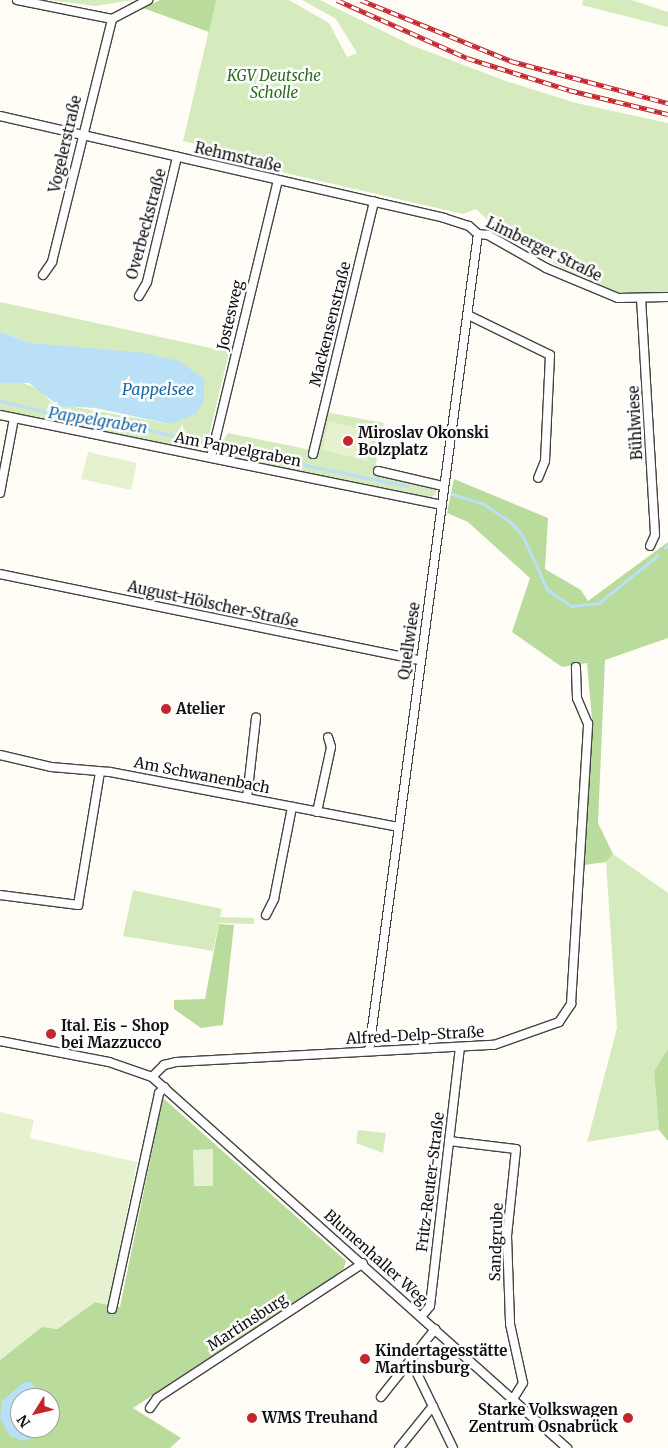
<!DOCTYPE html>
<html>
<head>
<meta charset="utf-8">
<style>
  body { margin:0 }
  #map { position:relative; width:668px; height:1448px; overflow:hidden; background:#fffdf5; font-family:Merriweather,serif }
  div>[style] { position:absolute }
  .green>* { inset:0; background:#d5ebbd }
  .forest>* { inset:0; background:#b9dc9c }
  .pitch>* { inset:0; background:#e6f2cf }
  .water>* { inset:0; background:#b9e0f7 }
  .stream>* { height:2.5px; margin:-1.25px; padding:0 1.25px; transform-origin:1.25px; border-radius:1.25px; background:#b9e0f7 }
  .roads { filter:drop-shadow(1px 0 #444) drop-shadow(-1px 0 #444) drop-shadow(0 1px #444) drop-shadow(0 -1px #444) }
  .street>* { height:8px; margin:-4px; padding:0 4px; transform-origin:4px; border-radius:4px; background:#fff }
  .rail>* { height:4.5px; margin-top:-2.25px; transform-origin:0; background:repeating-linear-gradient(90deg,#fff 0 8px,#c4262e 0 16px); box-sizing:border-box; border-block:1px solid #c4262e }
  .dots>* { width:14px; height:14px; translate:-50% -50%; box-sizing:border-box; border:2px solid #fff; border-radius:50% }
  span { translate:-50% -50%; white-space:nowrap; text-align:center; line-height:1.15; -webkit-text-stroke:5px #fff; paint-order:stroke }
  .park-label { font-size:15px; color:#2f6b1f; font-style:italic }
  .street-label { font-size:15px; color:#111 }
  .poi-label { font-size:15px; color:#111; font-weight:700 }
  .left { translate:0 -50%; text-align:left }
  .right { translate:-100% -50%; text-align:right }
  .water-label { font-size:16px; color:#1768a6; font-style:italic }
  .north { position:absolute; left:10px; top:1388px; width:50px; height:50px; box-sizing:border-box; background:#fff; border:1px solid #a0a0a0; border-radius:50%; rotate:234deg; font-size:14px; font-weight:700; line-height:20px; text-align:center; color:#111 }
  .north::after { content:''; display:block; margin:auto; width:18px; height:22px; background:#c4262e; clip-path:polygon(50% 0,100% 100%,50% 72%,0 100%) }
</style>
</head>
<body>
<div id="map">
  <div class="green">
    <div style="clip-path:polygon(50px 0,134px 0,95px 6px)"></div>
    <div style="clip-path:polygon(216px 0,289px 0,329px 23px,347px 57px,357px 53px,336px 19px,302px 0,320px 0,411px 45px,506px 81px,576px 103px,668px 123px,668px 292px,620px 293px,583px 280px,503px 235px,476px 209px,463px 214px,260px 167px,261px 159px,183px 141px)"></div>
    <div style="clip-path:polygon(583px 0,631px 0,668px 12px,668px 27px,582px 5px)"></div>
    <div style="clip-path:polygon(0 302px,229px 352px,206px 448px,199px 452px,0 411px,0 383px,17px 381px,39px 389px,52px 403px,170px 424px,165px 357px,31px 343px,0 332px)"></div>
    <div style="clip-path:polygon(326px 412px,384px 423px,375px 468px,378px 474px,437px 486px,436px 494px,427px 500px,224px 457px,218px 448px,228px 433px,316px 451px)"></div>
    <div style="clip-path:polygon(613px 854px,668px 893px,668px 1049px,654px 1071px,659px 1130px,587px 1142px,617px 1028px,606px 862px)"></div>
    <div style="clip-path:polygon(133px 890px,222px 909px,220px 917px,254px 918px,254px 924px,219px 923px,213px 951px,123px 936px)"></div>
    <div style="clip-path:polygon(358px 1130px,386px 1133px,383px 1153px,356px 1143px)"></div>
  </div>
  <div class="forest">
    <div style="clip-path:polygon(160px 0,216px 0,209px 32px,143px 8px)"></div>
    <div style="clip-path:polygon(454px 479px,548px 518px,545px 569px,581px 590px,588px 601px,668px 542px,668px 638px,605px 660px,598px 823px,613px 854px,606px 862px,584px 865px,592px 719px,587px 663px,562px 667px,512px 632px,530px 578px,468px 522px,447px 513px)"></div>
    <div style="clip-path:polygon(219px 924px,234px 925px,223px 1025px,201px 1028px,174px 1009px,174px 1000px,205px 999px)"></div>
    <div style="clip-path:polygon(668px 1049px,668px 1141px,659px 1130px,654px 1071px)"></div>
    <div style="clip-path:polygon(evenodd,163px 1098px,346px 1261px,343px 1271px,133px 1408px,181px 1438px,170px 1448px,0 1448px,0 1360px,42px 1326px,57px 1329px,95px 1302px,120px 1307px,163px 1098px,20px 1398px,50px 1398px,50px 1428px,20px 1428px,20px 1398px)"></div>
  </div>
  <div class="pitch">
    <div style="clip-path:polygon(329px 421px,373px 432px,367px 461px,322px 450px)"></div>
    <div style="clip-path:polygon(88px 452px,137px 463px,131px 490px,81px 479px)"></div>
    <div style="clip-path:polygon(0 1112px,34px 1120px,30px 1138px,137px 1162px,108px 1305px,95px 1302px,57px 1329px,42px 1327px,0 1360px)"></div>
    <div style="clip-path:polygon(213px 1149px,213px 1186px,194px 1186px,193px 1150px)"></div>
  </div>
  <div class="water">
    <div style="clip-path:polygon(0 332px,31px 343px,146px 353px,179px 361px,204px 379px,204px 401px,196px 414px,170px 424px,95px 408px,59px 406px,29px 383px,0 383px)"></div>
    <div style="clip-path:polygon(24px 1382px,31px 1382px,42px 1398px,20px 1398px,20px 1428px,45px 1428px,46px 1434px,24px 1441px,10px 1436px,0 1418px,2px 1401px)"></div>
  </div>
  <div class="stream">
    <div style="left:0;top:401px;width:70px;rotate:13.2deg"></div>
    <div style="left:68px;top:417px;width:26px;rotate:-2deg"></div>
    <div style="left:94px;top:416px;width:104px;rotate:13.9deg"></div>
    <div style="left:238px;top:451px;width:173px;rotate:11.7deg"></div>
    <div style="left:452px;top:494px;width:34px;rotate:17deg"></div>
    <div style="left:484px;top:504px;width:32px;rotate:34deg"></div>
    <div style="left:511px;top:522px;width:18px;rotate:49deg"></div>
    <div style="left:523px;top:536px;width:60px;rotate:65.2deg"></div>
    <div style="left:548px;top:590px;width:29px;rotate:34deg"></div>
    <div style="left:572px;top:606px;width:27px;rotate:-6deg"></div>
    <div style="left:599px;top:603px;width:75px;rotate:-39deg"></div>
    <div style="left:665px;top:548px;width:4px;rotate:-34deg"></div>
  </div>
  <div class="roads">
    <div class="street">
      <div style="left:17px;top:0;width:97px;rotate:11.3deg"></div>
      <div style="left:112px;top:19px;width:41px;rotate:-27.8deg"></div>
      <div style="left:0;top:116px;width:456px;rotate:12.9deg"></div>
      <div style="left:444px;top:218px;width:26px;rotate:18deg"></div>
      <div style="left:469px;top:226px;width:12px;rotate:42deg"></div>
      <div style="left:478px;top:234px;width:10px;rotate:6deg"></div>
      <div style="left:488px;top:235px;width:67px;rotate:29.6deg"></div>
      <div style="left:546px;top:268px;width:78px;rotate:22.6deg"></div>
      <div style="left:618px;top:298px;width:50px;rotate:-1.1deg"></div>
      <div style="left:43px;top:275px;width:16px;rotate:-55deg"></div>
      <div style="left:52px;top:262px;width:250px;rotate:-76.1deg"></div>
      <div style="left:139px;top:296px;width:16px;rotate:-60deg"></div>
      <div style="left:147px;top:282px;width:129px;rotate:-76.5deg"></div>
      <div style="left:641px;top:298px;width:237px;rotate:86.6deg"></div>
      <div style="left:655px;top:535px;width:12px;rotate:114deg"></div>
      <div style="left:468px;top:315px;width:91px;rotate:26deg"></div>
      <div style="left:550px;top:355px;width:106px;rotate:92.7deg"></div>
      <div style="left:545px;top:461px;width:18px;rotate:112deg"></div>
      <div style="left:0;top:415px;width:450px;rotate:11.5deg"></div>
      <div style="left:313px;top:454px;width:260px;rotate:-76.4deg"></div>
      <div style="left:211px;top:457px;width:285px;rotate:-76.4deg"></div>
      <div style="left:378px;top:471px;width:67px;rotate:13deg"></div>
      <div style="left:0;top:493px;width:76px;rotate:-79.4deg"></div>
      <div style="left:0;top:574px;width:429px;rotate:11.6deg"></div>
      <div style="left:0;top:755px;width:52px;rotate:13.2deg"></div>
      <div style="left:51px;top:767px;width:59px;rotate:4.8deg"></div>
      <div style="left:110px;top:772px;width:293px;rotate:10.8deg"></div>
      <div style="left:247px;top:798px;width:81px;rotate:-83.6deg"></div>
      <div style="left:317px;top:812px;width:66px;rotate:-77.8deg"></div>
      <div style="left:331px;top:747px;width:10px;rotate:-107deg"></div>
      <div style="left:0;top:895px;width:79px;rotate:7.3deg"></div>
      <div style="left:78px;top:905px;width:135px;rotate:-80.6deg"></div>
      <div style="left:266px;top:915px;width:18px;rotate:-63deg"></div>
      <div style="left:274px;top:899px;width:94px;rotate:-78.9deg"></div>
      <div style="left:0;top:1041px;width:111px;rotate:10.9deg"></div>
      <div style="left:109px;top:1062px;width:46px;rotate:19.2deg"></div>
      <div style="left:152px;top:1077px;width:557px;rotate:41.8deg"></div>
      <div style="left:369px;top:1051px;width:824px;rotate:-82.4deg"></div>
      <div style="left:152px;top:1077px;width:17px;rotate:-45deg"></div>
      <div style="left:164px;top:1065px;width:12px;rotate:-14deg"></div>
      <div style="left:176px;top:1062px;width:318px;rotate:-3.1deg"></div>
      <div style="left:494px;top:1045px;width:69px;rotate:-19.5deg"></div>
      <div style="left:559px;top:1022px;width:22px;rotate:-56deg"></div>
      <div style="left:571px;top:1004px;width:281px;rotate:-86.5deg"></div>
      <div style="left:588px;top:724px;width:28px;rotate:-113deg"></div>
      <div style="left:577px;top:698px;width:31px;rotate:-92deg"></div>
      <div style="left:449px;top:1141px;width:67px;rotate:6.8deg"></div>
      <div style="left:516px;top:1149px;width:87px;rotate:95.9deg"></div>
      <div style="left:507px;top:1236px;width:88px;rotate:88deg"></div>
      <div style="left:510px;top:1324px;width:60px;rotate:77.6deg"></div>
      <div style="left:523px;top:1383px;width:19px;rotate:122deg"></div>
      <div style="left:112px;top:1309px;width:221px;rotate:-77.7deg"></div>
      <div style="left:159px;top:1093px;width:8px;rotate:-45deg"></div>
      <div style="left:421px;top:1317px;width:14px;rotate:-51deg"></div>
      <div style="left:430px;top:1306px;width:260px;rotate:-83.4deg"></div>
      <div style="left:410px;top:1359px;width:99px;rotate:64.2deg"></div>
      <div style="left:381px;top:1397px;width:87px;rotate:-51.5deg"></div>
      <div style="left:150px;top:1408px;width:12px;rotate:-55deg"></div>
      <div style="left:157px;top:1398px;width:246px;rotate:-33.2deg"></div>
      <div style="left:399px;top:1448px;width:54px;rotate:-51deg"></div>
    </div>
  </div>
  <div class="rail">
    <div style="left:337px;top:0;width:142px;rotate:24deg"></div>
    <div style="left:467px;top:58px;width:107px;rotate:17.4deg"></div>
    <div style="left:569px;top:90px;width:102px;rotate:13.6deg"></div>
    <div style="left:361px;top:0;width:162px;rotate:22.1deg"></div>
    <div style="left:511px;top:61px;width:163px;rotate:15deg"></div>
  </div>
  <div class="dots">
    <div style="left:348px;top:441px;background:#c4262e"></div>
    <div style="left:166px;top:709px;background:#c4262e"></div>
    <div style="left:51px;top:1034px;background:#c4262e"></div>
    <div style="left:365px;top:1359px;background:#c4262e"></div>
    <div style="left:252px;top:1418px;background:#c4262e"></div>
    <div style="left:628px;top:1418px;background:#c4262e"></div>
  </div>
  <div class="park-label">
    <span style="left:274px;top:84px">KGV Deutsche<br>Scholle</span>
  </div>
  <div class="street-label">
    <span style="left:65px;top:144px;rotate:-77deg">Vogelerstraße</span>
    <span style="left:238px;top:157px;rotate:13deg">Rehmstraße</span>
    <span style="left:146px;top:224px;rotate:-75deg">Overbeckstraße</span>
    <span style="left:544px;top:249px;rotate:26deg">Limberger Straße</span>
    <span style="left:230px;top:315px;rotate:-77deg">Jostesweg</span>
    <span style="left:330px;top:324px;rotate:-76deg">Mackensenstraße</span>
    <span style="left:635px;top:423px;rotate:-93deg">Bühlwiese</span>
    <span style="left:238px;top:449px;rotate:11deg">Am Pappelgraben</span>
    <span style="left:213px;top:604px;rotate:12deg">August-Hölscher-Straße</span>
    <span style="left:409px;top:641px;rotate:-82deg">Quellwiese</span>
    <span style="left:202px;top:775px;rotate:11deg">Am Schwanenbach</span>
    <span style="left:415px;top:1035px;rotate:-3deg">Alfred-Delp-Straße</span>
    <span style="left:430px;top:1182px;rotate:-83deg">Fritz-Reuter-Straße</span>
    <span style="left:496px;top:1242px;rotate:-88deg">Sandgrube</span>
    <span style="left:376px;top:1257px;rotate:42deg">Blumenhaller Weg</span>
    <span style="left:247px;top:1322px;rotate:-33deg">Martinsburg</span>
  </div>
  <div class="poi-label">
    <span class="left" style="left:358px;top:441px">Miroslav Okonski<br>Bolzplatz</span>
    <span class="left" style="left:176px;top:709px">Atelier</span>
    <span class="left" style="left:61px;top:1034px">Ital. Eis - Shop<br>bei Mazzucco</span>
    <span class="left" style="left:375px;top:1359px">Kindertagesstätte<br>Martinsburg</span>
    <span class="right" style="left:618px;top:1418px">Starke Volkswagen<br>Zentrum Osnabrück</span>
    <span class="left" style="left:262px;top:1418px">WMS Treuhand</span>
  </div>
  <div class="water-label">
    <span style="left:158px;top:389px">Pappelsee</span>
    <span style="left:98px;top:420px;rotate:9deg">Pappelgraben</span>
  </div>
  <div class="north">N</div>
</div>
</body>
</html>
